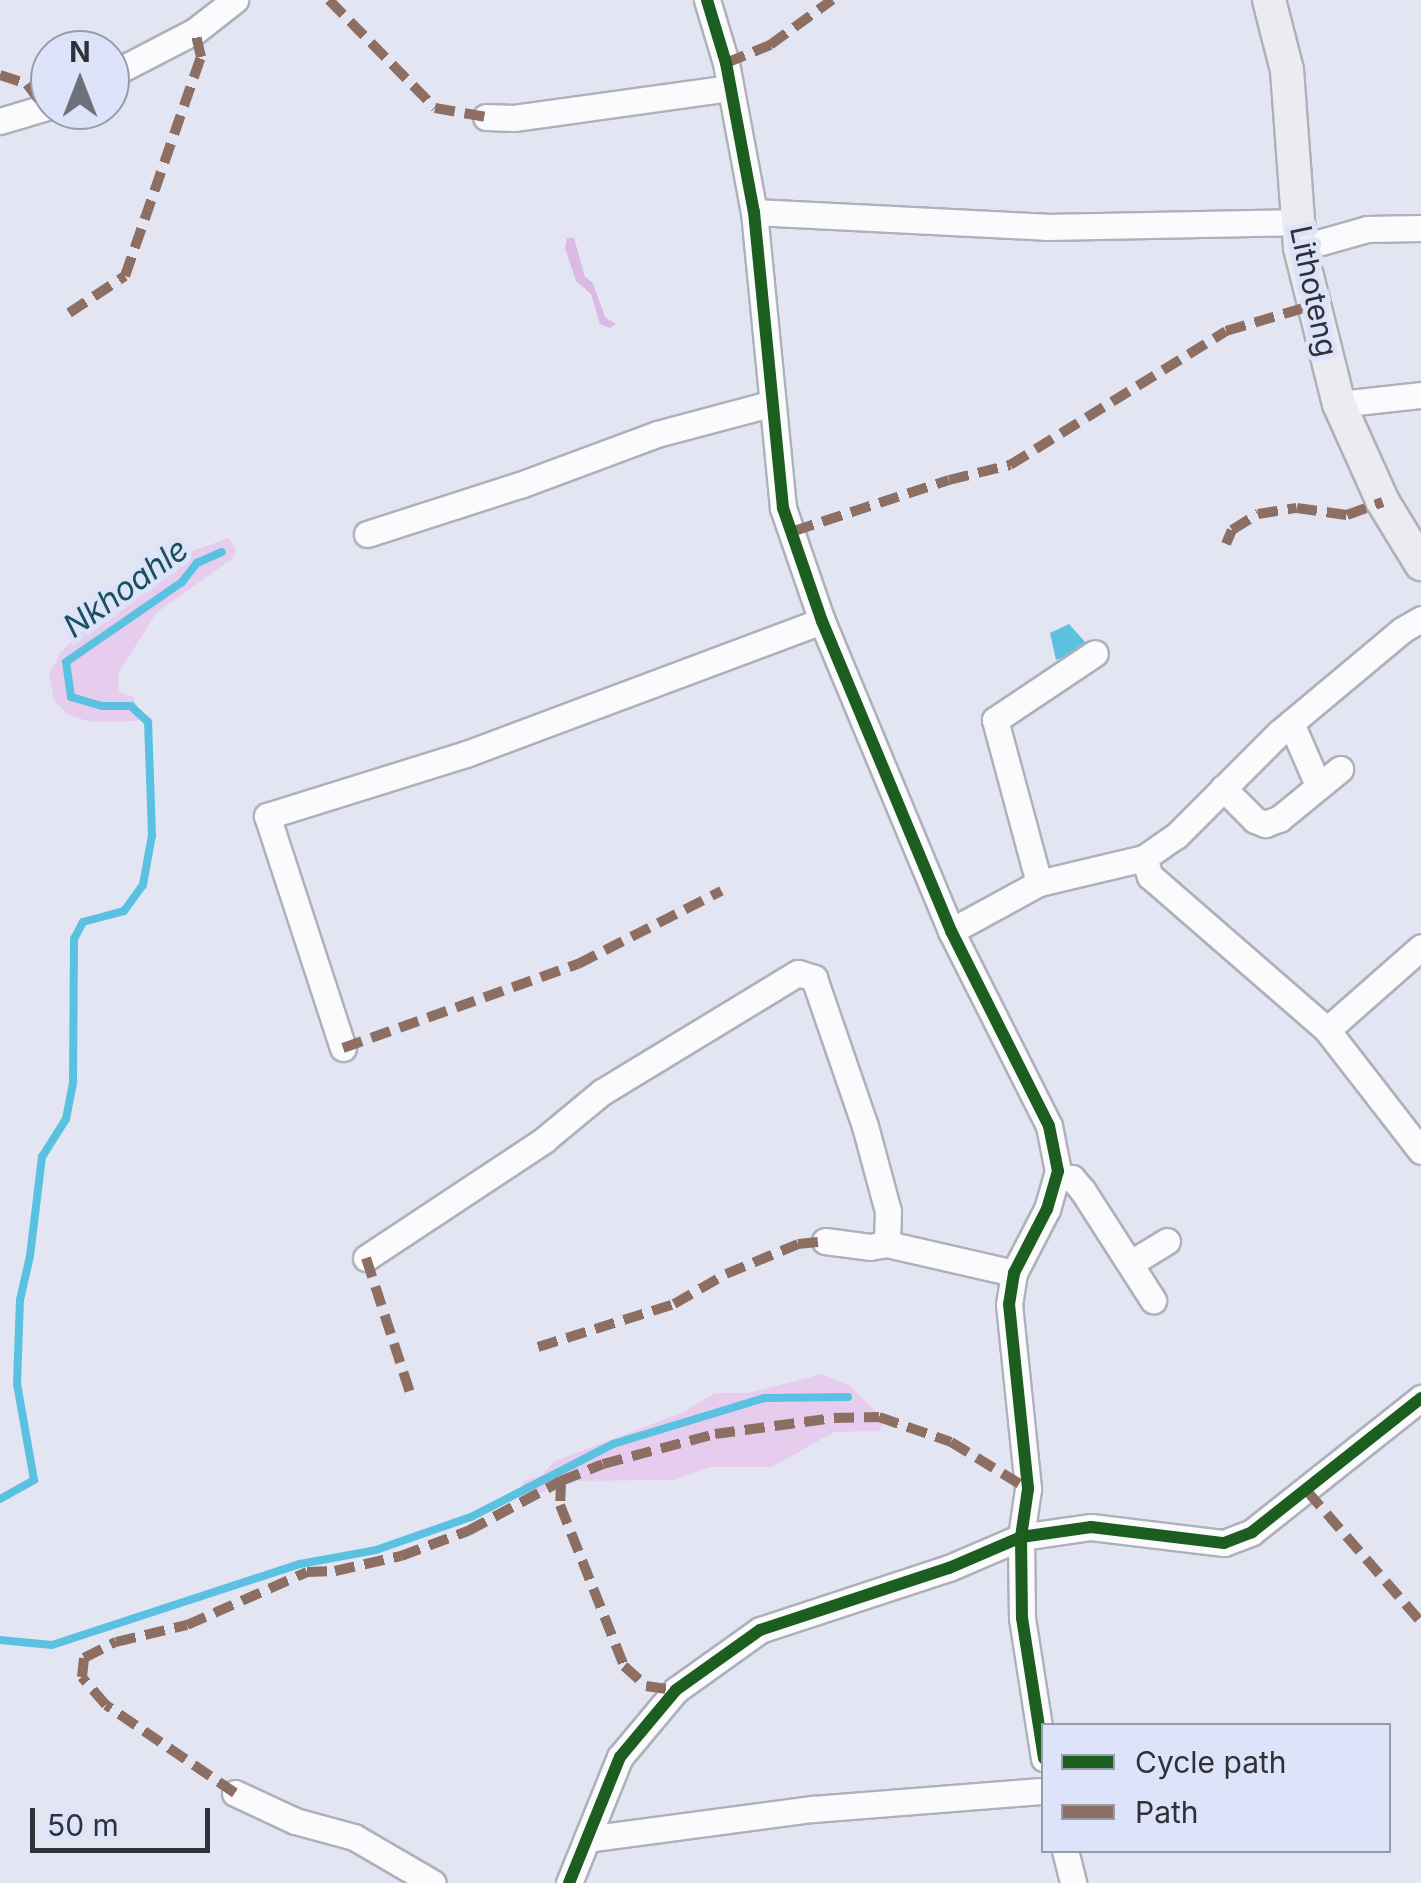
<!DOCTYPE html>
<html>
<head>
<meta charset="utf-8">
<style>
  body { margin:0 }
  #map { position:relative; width:1421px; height:1883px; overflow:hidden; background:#e3e6f2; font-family:Inter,sans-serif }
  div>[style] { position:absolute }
  .green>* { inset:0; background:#e6cdee }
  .forest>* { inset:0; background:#dcb8e5 }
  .water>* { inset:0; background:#5ac1e0 }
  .stream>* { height:8px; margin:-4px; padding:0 4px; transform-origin:4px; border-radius:4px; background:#5ac1e0 }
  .roads { filter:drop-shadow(2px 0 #afb1ba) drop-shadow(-2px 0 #afb1ba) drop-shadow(0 2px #afb1ba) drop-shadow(0 -2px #afb1ba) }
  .minor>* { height:25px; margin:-12.5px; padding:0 12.5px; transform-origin:12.5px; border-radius:12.5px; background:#fbfbfd }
  .major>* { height:32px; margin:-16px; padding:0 16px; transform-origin:16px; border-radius:16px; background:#ecebf2 }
  .quiet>* { height:10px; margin-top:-5px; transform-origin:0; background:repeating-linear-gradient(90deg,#8d6e63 0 20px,transparent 0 30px) }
  .cycleway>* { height:12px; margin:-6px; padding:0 6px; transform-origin:6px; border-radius:6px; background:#1b5e20 }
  span { translate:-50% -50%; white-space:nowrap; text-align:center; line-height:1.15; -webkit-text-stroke:10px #dde3f8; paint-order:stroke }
  .street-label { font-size:30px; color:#2f3139 }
  .water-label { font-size:32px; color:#194f60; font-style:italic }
  .legend { position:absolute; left:1041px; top:1723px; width:350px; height:130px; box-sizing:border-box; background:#dde3f8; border:2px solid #979cac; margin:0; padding:12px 18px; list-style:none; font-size:30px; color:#2f3139 }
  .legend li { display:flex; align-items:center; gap:20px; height:50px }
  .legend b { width:50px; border:2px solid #979cac }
  .north { position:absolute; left:30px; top:30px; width:100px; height:100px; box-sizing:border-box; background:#dde3f8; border:2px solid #979cac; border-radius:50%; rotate:0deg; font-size:28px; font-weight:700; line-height:40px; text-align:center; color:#2f3139 }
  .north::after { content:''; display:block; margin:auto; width:35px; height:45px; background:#6e707a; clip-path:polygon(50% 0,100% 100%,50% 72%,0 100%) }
  .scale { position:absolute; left:30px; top:1808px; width:180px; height:45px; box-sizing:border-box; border:5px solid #2f3139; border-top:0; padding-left:12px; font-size:30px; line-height:35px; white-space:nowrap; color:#2f3139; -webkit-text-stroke:8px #dde3f8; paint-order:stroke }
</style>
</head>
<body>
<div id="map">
  <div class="green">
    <div style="clip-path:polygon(229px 538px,236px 551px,232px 559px,156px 613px,118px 674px,119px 692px,133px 697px,142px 717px,138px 721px,91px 722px,68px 715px,54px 700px,49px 674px,61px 652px,88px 625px,151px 590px,178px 556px)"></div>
    <div style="clip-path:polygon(822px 1374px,849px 1385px,884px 1420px,879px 1431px,834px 1432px,772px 1467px,709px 1467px,674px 1480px,562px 1481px,524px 1503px,518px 1493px,524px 1481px,542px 1475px,555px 1461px,681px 1413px,715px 1393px,748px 1393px)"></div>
  </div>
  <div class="forest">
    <div style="clip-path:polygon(567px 238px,574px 238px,585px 277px,593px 283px,605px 317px,616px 324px,610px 328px,600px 324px,591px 294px,576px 281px,565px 248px)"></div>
  </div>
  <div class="water">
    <div style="clip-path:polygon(1069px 624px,1086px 643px,1086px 649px,1056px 660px,1050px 633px)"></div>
  </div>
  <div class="stream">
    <div style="left:0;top:1499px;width:39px;rotate:-29deg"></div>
    <div style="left:34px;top:1480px;width:97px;rotate:-100deg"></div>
    <div style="left:17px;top:1384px;width:84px;rotate:-88deg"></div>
    <div style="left:20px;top:1300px;width:45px;rotate:-77.2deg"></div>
    <div style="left:30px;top:1256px;width:100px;rotate:-83.1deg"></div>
    <div style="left:42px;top:1157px;width:45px;rotate:-57.7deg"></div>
    <div style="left:66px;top:1119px;width:38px;rotate:-79deg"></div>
    <div style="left:73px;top:1082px;width:143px;rotate:-89.6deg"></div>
    <div style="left:74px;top:939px;width:19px;rotate:-62deg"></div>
    <div style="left:83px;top:922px;width:42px;rotate:-15deg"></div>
    <div style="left:124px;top:911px;width:32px;rotate:-54deg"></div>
    <div style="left:143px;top:885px;width:51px;rotate:-79.8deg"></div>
    <div style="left:152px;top:835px;width:113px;rotate:-92deg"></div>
    <div style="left:148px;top:722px;width:23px;rotate:-137deg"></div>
    <div style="left:131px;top:706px;width:29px;rotate:180deg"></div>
    <div style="left:102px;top:706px;width:32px;rotate:-164deg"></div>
    <div style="left:71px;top:697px;width:35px;rotate:-98deg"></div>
    <div style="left:66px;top:662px;width:141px;rotate:-34.6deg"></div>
    <div style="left:182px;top:582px;width:24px;rotate:-52deg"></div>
    <div style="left:197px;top:563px;width:27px;rotate:-24deg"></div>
    <div style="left:0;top:1640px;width:52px;rotate:5.5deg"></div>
    <div style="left:52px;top:1645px;width:261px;rotate:-18.1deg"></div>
    <div style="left:300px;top:1564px;width:77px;rotate:-10.4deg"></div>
    <div style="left:376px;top:1550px;width:101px;rotate:-19.2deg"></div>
    <div style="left:471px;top:1517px;width:160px;rotate:-27.2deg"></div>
    <div style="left:613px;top:1444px;width:158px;rotate:-16.9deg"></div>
    <div style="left:764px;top:1398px;width:84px;rotate:-0.7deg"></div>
  </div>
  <div class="roads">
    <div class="minor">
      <div style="left:707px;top:0;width:66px;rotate:73.2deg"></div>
      <div style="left:726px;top:63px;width:152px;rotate:79.4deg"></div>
      <div style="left:754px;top:212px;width:297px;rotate:84.4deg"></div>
      <div style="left:783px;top:508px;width:120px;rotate:71deg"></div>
      <div style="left:822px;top:621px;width:336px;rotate:67.4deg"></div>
      <div style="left:951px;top:931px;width:218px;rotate:63.3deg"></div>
      <div style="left:1049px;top:1126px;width:46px;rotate:78.7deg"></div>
      <div style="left:1058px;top:1171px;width:40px;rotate:106deg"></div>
      <div style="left:1047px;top:1209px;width:72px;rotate:117.3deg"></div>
      <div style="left:1014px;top:1273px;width:31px;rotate:99deg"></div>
      <div style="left:1009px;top:1304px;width:186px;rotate:84.1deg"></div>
      <div style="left:1028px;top:1489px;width:49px;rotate:98.3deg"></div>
      <div style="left:1021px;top:1537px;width:81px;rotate:89.3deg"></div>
      <div style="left:1022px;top:1618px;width:142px;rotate:81.1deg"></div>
      <div style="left:110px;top:75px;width:96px;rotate:-27.4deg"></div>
      <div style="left:195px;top:31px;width:51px;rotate:-37.8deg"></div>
      <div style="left:486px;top:117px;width:28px;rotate:2deg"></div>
      <div style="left:514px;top:118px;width:217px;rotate:-7.9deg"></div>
      <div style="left:0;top:121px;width:52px;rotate:-16.7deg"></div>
      <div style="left:754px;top:212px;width:292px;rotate:2.9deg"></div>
      <div style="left:1046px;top:227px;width:253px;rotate:-1.1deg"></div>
      <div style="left:1300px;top:248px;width:70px;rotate:-15.8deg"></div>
      <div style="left:1367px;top:229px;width:54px;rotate:-1.1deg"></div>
      <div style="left:1339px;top:404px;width:82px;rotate:-6.3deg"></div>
      <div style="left:367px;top:534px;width:161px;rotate:-17.8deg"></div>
      <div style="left:520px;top:485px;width:146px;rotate:-20.4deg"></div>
      <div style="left:657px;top:434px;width:117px;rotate:-14.9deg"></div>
      <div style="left:1291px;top:723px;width:68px;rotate:66.5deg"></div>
      <div style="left:1223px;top:788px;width:45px;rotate:45deg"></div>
      <div style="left:1255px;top:820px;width:11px;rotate:22deg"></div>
      <div style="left:1265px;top:824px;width:15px;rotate:-20deg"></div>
      <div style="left:1279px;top:819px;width:79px;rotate:-39.3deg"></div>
      <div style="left:1144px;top:858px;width:19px;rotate:72deg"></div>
      <div style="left:1150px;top:876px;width:235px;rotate:41deg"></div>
      <div style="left:1327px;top:1030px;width:153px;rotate:52.2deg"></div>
      <div style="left:1039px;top:883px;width:169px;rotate:-105.1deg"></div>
      <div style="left:995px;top:720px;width:120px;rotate:-33.8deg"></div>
      <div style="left:951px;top:931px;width:100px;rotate:-28.6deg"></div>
      <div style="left:1039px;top:883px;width:108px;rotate:-13.4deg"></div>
      <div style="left:1144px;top:858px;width:39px;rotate:-35deg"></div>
      <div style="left:1176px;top:836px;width:146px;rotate:-45deg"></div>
      <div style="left:1279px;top:733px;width:160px;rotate:-39.9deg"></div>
      <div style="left:1402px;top:630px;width:22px;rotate:-30deg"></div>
      <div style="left:1327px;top:1030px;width:125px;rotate:-41.4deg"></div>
      <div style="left:343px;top:1048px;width:244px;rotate:-108.1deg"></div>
      <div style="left:267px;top:816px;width:208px;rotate:-17.3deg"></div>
      <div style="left:466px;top:754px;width:380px;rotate:-20.5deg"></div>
      <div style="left:1057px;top:1177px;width:15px;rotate:4deg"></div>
      <div style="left:1072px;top:1178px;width:17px;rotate:50deg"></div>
      <div style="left:1083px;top:1191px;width:130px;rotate:57.3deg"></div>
      <div style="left:825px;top:1241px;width:45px;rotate:7.6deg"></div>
      <div style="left:870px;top:1247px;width:17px;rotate:-10deg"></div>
      <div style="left:887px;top:1244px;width:130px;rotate:12.9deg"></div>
      <div style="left:366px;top:1258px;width:214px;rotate:-33.5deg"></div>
      <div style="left:544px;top:1140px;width:75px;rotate:-39.6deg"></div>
      <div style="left:602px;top:1092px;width:229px;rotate:-31.3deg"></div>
      <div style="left:798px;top:973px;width:17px;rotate:17deg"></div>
      <div style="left:814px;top:978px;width:157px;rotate:71deg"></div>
      <div style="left:865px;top:1126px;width:88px;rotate:74.9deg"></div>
      <div style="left:888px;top:1211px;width:33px;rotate:92deg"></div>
      <div style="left:1131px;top:1263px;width:42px;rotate:-31.4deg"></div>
      <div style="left:235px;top:1793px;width:66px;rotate:25deg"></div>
      <div style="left:295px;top:1821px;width:61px;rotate:15.2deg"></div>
      <div style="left:354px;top:1837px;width:91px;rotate:30.2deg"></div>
      <div style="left:587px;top:1839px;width:228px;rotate:-7.6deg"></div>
      <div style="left:813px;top:1809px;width:232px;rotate:-4.5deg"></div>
      <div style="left:1065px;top:1850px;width:34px;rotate:76deg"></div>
      <div style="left:569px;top:1883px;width:136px;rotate:-68deg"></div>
      <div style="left:620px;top:1757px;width:87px;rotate:-50.1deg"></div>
      <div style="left:676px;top:1690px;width:103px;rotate:-35.5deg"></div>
      <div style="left:760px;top:1630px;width:199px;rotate:-18.2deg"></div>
      <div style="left:949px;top:1568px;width:78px;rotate:-23.3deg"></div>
      <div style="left:1021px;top:1537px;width:71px;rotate:-8.1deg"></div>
      <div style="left:1091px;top:1527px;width:134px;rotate:6.9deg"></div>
      <div style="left:1224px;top:1543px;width:30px;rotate:-21deg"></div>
      <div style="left:1252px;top:1532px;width:216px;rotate:-38.4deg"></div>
    </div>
    <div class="major">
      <div style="left:1269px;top:0;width:72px;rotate:75.6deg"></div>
      <div style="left:1287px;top:70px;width:178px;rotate:85.8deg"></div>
      <div style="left:1300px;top:248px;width:161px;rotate:76deg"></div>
      <div style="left:1339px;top:404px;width:107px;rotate:65.8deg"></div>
      <div style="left:1383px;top:502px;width:73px;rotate:58.5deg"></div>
    </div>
  </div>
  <div class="quiet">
    <div style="left:329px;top:0;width:151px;rotate:45.5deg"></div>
    <div style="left:435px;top:108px;width:52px;rotate:10deg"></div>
    <div style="left:726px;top:63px;width:48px;rotate:-22.2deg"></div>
    <div style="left:770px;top:45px;width:77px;rotate:-36deg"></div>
    <div style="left:0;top:75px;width:28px;rotate:18deg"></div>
    <div style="left:27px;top:84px;width:31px;rotate:53deg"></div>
    <div style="left:69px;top:313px;width:67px;rotate:-33.5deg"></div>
    <div style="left:125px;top:276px;width:232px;rotate:-70.9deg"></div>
    <div style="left:201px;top:57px;width:27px;rotate:-103deg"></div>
    <div style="left:794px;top:531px;width:163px;rotate:-18.2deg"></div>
    <div style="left:949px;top:480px;width:63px;rotate:-13.8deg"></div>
    <div style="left:1010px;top:465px;width:254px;rotate:-31.8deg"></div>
    <div style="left:1226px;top:331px;width:92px;rotate:-16.5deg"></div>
    <div style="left:1226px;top:544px;width:15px;rotate:-67deg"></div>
    <div style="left:1232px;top:530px;width:31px;rotate:-32deg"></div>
    <div style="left:1258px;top:514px;width:39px;rotate:-9deg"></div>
    <div style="left:1297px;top:508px;width:50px;rotate:8deg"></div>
    <div style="left:1347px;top:515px;width:38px;rotate:-20deg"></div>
    <div style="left:343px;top:1048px;width:250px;rotate:-19.7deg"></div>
    <div style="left:578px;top:964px;width:161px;rotate:-27deg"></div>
    <div style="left:366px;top:1258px;width:145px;rotate:71.9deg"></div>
    <div style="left:538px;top:1347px;width:143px;rotate:-17.5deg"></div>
    <div style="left:674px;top:1304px;width:60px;rotate:-30deg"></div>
    <div style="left:726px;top:1274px;width:78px;rotate:-22.6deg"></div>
    <div style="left:798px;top:1244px;width:27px;rotate:-6deg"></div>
    <div style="left:561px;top:1481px;width:24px;rotate:92deg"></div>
    <div style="left:560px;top:1505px;width:173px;rotate:68.3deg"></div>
    <div style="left:624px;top:1666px;width:30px;rotate:42deg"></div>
    <div style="left:646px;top:1686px;width:30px;rotate:8deg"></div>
    <div style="left:1307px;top:1491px;width:174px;rotate:49deg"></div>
    <div style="left:235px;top:1793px;width:156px;rotate:-145.7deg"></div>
    <div style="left:106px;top:1705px;width:37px;rotate:-131deg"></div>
    <div style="left:82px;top:1677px;width:19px;rotate:-84deg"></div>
    <div style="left:84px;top:1658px;width:36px;rotate:-27deg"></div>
    <div style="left:116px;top:1642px;width:73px;rotate:-13.5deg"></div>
    <div style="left:187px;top:1625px;width:131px;rotate:-23.8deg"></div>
    <div style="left:307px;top:1572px;width:28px;rotate:-2deg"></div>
    <div style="left:335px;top:1571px;width:68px;rotate:-12.8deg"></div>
    <div style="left:401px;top:1556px;width:72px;rotate:-20.5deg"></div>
    <div style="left:468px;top:1531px;width:106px;rotate:-28.3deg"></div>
    <div style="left:561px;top:1481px;width:45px;rotate:-22deg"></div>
    <div style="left:603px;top:1464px;width:116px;rotate:-15deg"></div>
    <div style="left:715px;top:1434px;width:120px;rotate:-7.7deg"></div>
    <div style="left:834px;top:1418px;width:45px;rotate:-1.3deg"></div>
    <div style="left:879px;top:1417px;width:76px;rotate:19.1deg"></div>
    <div style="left:951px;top:1442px;width:90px;rotate:31.4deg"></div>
  </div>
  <div class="cycleway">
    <div style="left:707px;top:0;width:66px;rotate:73.2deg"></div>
    <div style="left:726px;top:63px;width:152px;rotate:79.4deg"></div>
    <div style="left:754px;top:212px;width:297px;rotate:84.4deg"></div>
    <div style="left:783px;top:508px;width:120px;rotate:71deg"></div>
    <div style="left:822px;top:621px;width:336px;rotate:67.4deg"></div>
    <div style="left:951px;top:931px;width:218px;rotate:63.3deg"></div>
    <div style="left:1049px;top:1126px;width:46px;rotate:78.7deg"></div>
    <div style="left:1058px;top:1171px;width:40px;rotate:106deg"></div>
    <div style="left:1047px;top:1209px;width:72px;rotate:117.3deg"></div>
    <div style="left:1014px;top:1273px;width:31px;rotate:99deg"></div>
    <div style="left:1009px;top:1304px;width:186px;rotate:84.1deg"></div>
    <div style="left:1028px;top:1489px;width:49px;rotate:98.3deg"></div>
    <div style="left:1021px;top:1537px;width:81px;rotate:89.3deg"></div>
    <div style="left:1022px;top:1618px;width:142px;rotate:81.1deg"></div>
    <div style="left:569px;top:1883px;width:136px;rotate:-68deg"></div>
    <div style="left:620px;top:1757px;width:87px;rotate:-50.1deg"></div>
    <div style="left:676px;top:1690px;width:103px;rotate:-35.5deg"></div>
    <div style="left:760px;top:1630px;width:199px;rotate:-18.2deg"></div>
    <div style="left:949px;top:1568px;width:78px;rotate:-23.3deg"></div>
    <div style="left:1021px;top:1537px;width:71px;rotate:-8.1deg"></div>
    <div style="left:1091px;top:1527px;width:134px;rotate:6.9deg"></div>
    <div style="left:1224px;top:1543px;width:30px;rotate:-21deg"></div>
    <div style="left:1252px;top:1532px;width:216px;rotate:-38.4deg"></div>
  </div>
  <div class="street-label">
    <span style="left:1314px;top:291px;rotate:78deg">Lithoteng</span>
  </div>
  <div class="water-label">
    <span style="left:126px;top:588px;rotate:-36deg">Nkhoahle</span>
  </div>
  <ul class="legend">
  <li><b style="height:12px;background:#1b5e20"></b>Cycle path</li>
  <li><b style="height:12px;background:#8d6e63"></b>Path</li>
  </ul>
  <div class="north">N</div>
  <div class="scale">50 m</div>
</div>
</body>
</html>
